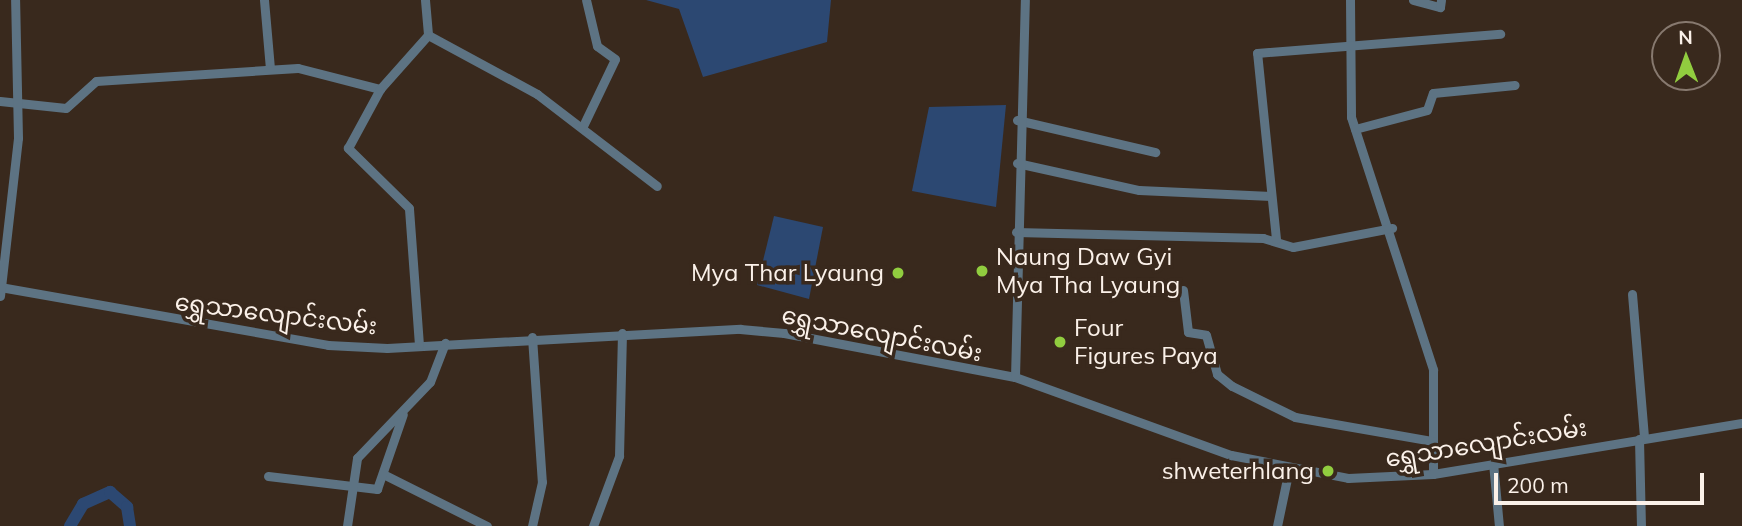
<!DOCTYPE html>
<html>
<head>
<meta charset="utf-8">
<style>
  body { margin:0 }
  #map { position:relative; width:1742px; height:526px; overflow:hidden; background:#39291d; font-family:Mulish,"Noto Sans Myanmar",sans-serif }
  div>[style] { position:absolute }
  .water>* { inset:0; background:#2c4872 }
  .river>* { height:12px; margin:-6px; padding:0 6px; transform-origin:6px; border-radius:6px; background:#2c4872 }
  .minor>* { height:9px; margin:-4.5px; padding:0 4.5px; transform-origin:4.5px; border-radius:4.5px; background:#5d7383 }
  .dots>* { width:19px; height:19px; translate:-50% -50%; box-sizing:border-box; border:4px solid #39291d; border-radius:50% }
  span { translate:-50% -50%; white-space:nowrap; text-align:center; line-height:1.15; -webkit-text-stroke:7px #39291d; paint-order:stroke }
  .poi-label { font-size:24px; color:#fbf1e9 }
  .left { translate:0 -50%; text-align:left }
  .right { translate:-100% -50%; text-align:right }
  .street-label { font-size:24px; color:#fbf1e9 }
  .north { position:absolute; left:1651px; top:21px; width:70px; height:70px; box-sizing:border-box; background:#39291d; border:2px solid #87796f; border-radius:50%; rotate:359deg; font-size:19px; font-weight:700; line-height:28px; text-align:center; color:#fbf1e9 }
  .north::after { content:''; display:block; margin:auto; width:24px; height:32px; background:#91cd3f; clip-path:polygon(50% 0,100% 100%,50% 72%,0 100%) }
  .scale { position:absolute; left:1494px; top:473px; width:210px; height:32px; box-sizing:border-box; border:4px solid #fbf1e9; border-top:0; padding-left:9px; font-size:21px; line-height:24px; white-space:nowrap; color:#fbf1e9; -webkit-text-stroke:5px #39291d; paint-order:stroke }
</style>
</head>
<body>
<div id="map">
  <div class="water">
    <div style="clip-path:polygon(646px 0,831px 0,827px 42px,703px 77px,679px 9px)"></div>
    <div style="clip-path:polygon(1006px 105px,996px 207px,912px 191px,929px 107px)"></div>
    <div style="clip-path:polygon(774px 216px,823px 227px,809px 299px,757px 285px)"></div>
  </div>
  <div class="river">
    <div style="left:70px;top:526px;width:26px;rotate:-59deg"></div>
    <div style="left:83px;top:504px;width:30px;rotate:-24deg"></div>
    <div style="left:110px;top:492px;width:23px;rotate:41deg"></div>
    <div style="left:127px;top:507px;width:19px;rotate:81deg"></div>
  </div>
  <div class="minor">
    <div style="left:264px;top:0;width:69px;rotate:85deg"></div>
    <div style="left:425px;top:0;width:35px;rotate:85deg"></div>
    <div style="left:428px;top:35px;width:124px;rotate:28.4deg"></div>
    <div style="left:537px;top:94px;width:151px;rotate:37.5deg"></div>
    <div style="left:1350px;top:0;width:117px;rotate:89.5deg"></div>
    <div style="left:1351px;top:117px;width:266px;rotate:72deg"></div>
    <div style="left:1433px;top:370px;width:104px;rotate:90deg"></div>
    <div style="left:1413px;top:0;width:28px;rotate:15deg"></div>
    <div style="left:1440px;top:7px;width:7px;rotate:-82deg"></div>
    <div style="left:0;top:101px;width:66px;rotate:6.1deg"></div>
    <div style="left:66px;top:108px;width:40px;rotate:-42deg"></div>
    <div style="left:96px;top:81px;width:202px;rotate:-3.7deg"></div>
    <div style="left:298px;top:68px;width:85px;rotate:14.4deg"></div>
    <div style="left:1017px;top:120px;width:142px;rotate:13.1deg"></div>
    <div style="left:582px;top:128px;width:76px;rotate:-64.4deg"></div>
    <div style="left:615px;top:59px;width:22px;rotate:-144deg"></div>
    <div style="left:597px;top:46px;width:47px;rotate:-103.4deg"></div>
    <div style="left:1355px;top:129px;width:74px;rotate:-14.8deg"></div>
    <div style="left:1427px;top:110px;width:18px;rotate:-71deg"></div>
    <div style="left:1433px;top:93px;width:82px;rotate:-5.6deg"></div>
    <div style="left:1017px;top:163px;width:125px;rotate:12.5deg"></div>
    <div style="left:1139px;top:190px;width:132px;rotate:2.6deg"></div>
    <div style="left:1016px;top:232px;width:247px;rotate:1.4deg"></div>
    <div style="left:1263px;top:238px;width:31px;rotate:17deg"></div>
    <div style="left:1293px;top:247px;width:101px;rotate:-10.9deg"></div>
    <div style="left:1276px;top:239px;width:187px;rotate:-95.8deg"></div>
    <div style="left:1257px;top:53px;width:244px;rotate:-4.5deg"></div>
    <div style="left:0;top:287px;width:333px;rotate:10deg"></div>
    <div style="left:328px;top:345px;width:59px;rotate:2.9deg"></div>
    <div style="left:387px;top:348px;width:354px;rotate:-3.1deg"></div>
    <div style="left:740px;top:329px;width:44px;rotate:5.2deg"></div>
    <div style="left:784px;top:333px;width:235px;rotate:10.8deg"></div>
    <div style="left:1015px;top:377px;width:230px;rotate:19.9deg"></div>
    <div style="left:1231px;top:455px;width:119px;rotate:11.1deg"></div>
    <div style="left:1348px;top:478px;width:85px;rotate:-2.7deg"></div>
    <div style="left:1433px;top:474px;width:313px;rotate:-9.4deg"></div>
    <div style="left:1183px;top:290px;width:42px;rotate:83.2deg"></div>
    <div style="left:1188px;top:332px;width:18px;rotate:9deg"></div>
    <div style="left:1206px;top:335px;width:41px;rotate:74.2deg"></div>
    <div style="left:1217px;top:374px;width:19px;rotate:39deg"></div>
    <div style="left:1232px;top:386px;width:70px;rotate:26.2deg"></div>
    <div style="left:1295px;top:417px;width:140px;rotate:9.9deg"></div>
    <div style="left:1632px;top:294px;width:144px;rotate:85.2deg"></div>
    <div style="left:0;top:296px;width:159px;rotate:-83.5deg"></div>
    <div style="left:18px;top:138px;width:138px;rotate:-91.2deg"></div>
    <div style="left:532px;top:337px;width:145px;rotate:86.1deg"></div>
    <div style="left:542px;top:482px;width:45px;rotate:102.8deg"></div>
    <div style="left:419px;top:345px;width:137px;rotate:-94.2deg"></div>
    <div style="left:409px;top:208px;width:86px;rotate:-135.5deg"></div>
    <div style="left:348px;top:148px;width:67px;rotate:-61.5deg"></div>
    <div style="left:380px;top:89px;width:72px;rotate:-48.4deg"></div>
    <div style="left:1015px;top:377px;width:377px;rotate:-88.5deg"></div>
    <div style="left:1639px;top:439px;width:87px;rotate:88.7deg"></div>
    <div style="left:1493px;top:463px;width:63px;rotate:84.6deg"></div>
    <div style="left:385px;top:475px;width:114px;rotate:26.6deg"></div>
    <div style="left:268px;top:476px;width:110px;rotate:6.8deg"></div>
    <div style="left:377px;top:489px;width:79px;rotate:-70.9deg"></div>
    <div style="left:347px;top:526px;width:69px;rotate:-81.6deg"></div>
    <div style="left:357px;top:458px;width:105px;rotate:-46.2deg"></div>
    <div style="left:430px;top:382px;width:42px;rotate:-69deg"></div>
    <div style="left:593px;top:526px;width:75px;rotate:-69.6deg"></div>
    <div style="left:619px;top:456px;width:123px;rotate:-88.6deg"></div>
    <div style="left:1277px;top:526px;width:58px;rotate:-78.1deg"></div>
  </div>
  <div class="dots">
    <div style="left:982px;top:271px;background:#91cd3f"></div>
    <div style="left:898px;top:273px;background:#91cd3f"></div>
    <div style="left:1060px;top:342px;background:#91cd3f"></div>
    <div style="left:1328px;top:471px;background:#91cd3f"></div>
  </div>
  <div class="poi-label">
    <span class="left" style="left:996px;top:271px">Naung Daw Gyi<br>Mya Tha Lyaung</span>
    <span class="right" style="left:884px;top:273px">Mya Thar Lyaung</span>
    <span class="left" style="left:1074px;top:342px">Four<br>Figures Paya</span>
    <span class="right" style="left:1314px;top:471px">shweterhlang</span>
  </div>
  <div class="street-label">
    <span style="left:276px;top:314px;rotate:7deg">ရွှေသာလျောင်းလမ်း</span>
    <span style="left:882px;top:334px;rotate:11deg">ရွှေသာလျောင်းလမ်း</span>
    <span style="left:1486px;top:443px;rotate:-9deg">ရွှေသာလျောင်းလမ်း</span>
  </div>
  <div class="north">N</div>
  <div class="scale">200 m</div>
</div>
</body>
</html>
